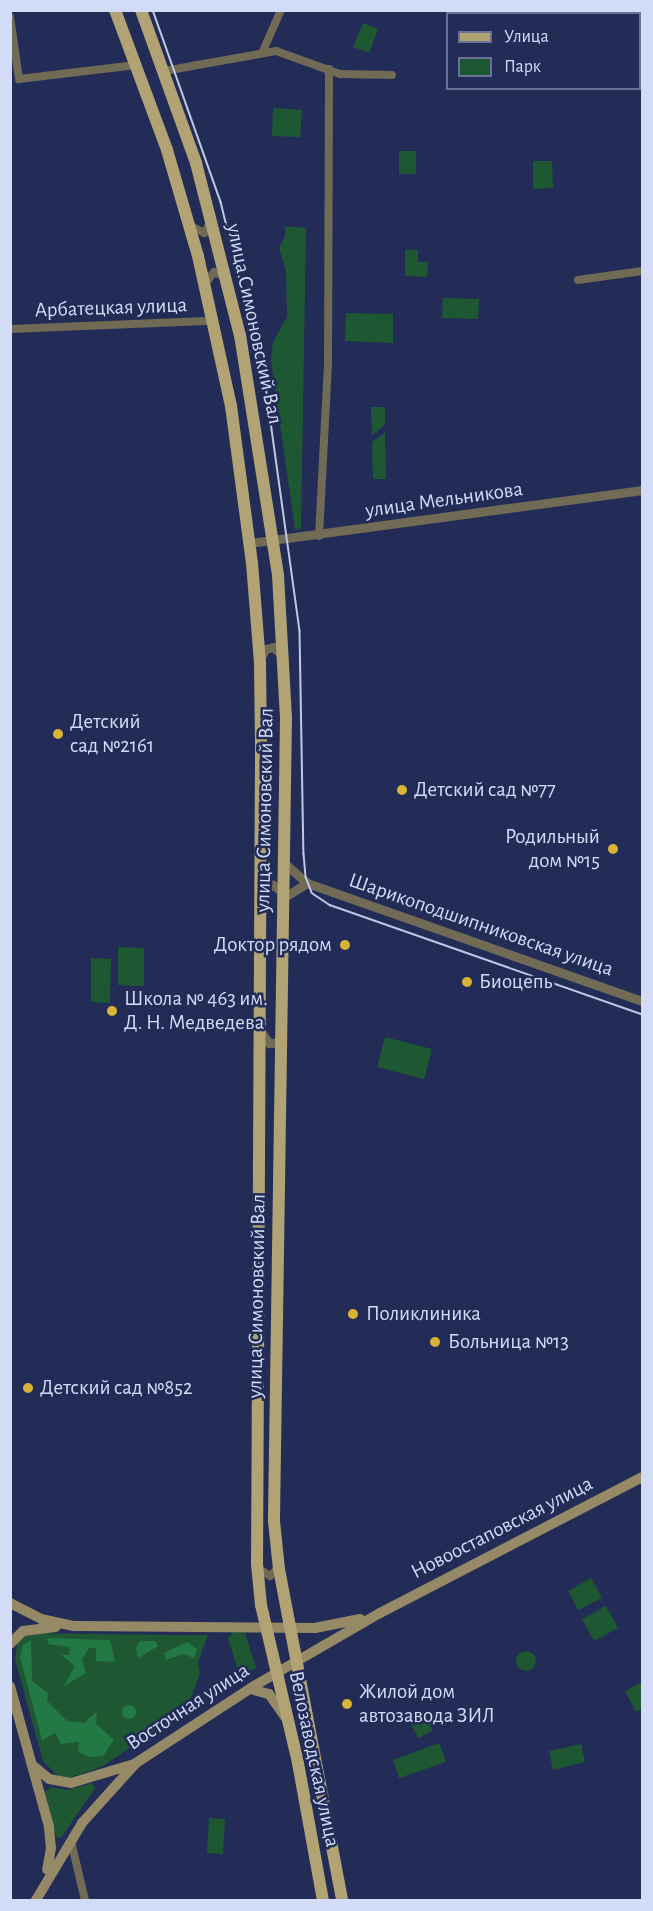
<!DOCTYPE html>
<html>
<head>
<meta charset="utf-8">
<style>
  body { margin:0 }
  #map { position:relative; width:653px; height:1911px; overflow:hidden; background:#232c56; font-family:"Alegreya Sans",sans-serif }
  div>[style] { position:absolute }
  .green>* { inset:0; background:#1d5832 }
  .round { border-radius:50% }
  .forest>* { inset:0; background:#237943 }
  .minor>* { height:8px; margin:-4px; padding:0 4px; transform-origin:4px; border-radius:4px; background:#716a54 }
  .tertiary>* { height:9px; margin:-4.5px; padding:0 4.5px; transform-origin:4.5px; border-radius:4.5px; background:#716a54 }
  .secondary>* { height:10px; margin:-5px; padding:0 5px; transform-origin:5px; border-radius:5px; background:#968a66 }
  .primary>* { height:12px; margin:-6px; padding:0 6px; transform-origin:6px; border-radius:6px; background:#b2a374 }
  .tram>* { height:1.5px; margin:-0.75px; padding:0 0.75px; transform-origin:0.75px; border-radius:0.75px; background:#bec7e3 }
  .dots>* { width:16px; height:16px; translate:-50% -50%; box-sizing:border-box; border:3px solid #232c56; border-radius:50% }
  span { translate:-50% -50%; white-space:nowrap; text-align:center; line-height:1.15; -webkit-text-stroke:5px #232c56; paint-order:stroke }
  .street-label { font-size:21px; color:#d3dcf7 }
  .poi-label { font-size:21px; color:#d3dcf7 }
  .left { translate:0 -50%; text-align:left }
  .right { translate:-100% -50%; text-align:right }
  .frame { position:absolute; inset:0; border:12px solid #d3dcf7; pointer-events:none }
  .legend { position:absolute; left:446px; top:12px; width:195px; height:78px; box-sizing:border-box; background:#232c56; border:2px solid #697296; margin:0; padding:8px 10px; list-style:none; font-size:18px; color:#d3dcf7 }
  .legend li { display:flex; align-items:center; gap:12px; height:30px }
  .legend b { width:30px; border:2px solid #697296 }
</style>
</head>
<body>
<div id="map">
  <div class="green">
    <div style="clip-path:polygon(363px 23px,378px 29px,369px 53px,353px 47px)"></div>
    <div style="clip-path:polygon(273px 108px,302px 110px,300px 137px,272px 136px)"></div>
    <div style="clip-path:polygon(399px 151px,416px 151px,416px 174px,399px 174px)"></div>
    <div style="clip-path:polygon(533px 161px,552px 161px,553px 188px,533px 189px)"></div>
    <div style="clip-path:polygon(285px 226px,306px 228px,301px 529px,295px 530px,271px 360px,273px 342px,287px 317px,286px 271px,279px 248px,285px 237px)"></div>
    <div style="clip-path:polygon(405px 250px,418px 250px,418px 262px,428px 262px,427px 277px,405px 276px)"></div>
    <div style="clip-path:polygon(443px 298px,479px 299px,478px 319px,442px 318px)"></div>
    <div style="clip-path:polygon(346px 313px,393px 314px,393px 343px,345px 341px)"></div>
    <div style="clip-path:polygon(371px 407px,385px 407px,385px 425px,372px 435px)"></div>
    <div style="clip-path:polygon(385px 433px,386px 479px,373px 479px,372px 442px)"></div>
    <div style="clip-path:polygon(118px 947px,144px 948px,144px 986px,118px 985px)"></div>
    <div style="clip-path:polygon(91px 958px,111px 959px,110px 1003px,91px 1002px)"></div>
    <div style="clip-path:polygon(385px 1037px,432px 1049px,424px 1079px,377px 1067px)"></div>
    <div style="clip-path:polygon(591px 1578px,602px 1598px,578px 1610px,568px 1591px)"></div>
    <div style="clip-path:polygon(606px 1606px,618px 1628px,594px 1641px,582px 1619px)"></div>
    <div style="clip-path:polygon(233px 1632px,245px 1633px,256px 1668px,240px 1677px,228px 1638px)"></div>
    <div style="clip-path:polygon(28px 1633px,176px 1635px,208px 1635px,198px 1662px,200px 1673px,186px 1711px,101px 1767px,69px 1778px,59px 1777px,43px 1761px,15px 1659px,17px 1644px)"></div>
    <div class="round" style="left:516px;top:1651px;width:20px;height:20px"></div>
    <div style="clip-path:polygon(642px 1682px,642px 1709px,636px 1712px,625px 1691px)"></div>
    <div style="clip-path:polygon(423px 1710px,433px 1730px,418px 1738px,408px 1718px)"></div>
    <div style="clip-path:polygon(439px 1743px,446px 1762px,399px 1778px,393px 1760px)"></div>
    <div style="clip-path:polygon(581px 1744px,585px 1762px,553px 1770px,549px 1751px)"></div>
    <div style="clip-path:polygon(92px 1783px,95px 1788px,61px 1838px,56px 1836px,45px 1792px,51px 1787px,68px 1790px)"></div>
    <div style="clip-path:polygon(209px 1818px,225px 1819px,223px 1854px,207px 1853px)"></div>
  </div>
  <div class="forest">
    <div style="clip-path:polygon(47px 1638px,110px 1640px,115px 1662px,96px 1661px,96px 1648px,89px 1648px,82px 1660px,86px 1673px,64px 1686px,75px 1666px,61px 1655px,69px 1655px,70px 1647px,48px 1644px)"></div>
    <div style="clip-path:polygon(31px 1640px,32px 1681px,48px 1693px,47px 1701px,67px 1721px,84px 1723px,97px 1711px,96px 1724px,114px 1740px,103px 1756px,90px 1757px,78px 1752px,79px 1742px,61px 1744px,55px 1733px,42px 1740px,20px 1657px,23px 1645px)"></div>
    <div style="clip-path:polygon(140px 1641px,155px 1641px,158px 1646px,138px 1658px,136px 1648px)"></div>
    <div style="clip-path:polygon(187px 1642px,197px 1649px,194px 1658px,183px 1654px,166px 1660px,164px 1653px)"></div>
    <div class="round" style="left:122px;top:1705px;width:14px;height:14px"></div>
  </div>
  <div class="minor">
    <div style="left:10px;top:17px;width:63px;rotate:81.7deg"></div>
    <div style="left:19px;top:79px;width:118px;rotate:-6.8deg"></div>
    <div style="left:640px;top:21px;width:2px;rotate:-27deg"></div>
    <div style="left:262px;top:53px;width:47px;rotate:-66.2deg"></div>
    <div style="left:164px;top:71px;width:114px;rotate:-10.1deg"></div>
    <div style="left:276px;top:51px;width:68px;rotate:19.8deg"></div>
    <div style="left:340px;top:74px;width:52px;rotate:1.1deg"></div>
    <div style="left:191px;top:226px;width:15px;rotate:28deg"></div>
    <div style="left:204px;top:233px;width:13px;rotate:-58deg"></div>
    <div style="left:578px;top:280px;width:65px;rotate:-8deg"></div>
    <div style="left:205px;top:284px;width:15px;rotate:-53deg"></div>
    <div style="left:214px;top:272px;width:13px;rotate:23deg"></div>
    <div style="left:10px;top:329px;width:203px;rotate:-2.3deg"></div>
    <div style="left:319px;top:536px;width:174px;rotate:-87deg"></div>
    <div style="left:328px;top:362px;width:293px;rotate:-89.8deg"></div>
    <div style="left:262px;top:896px;width:16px;rotate:-45deg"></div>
    <div style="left:273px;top:885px;width:12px;rotate:42deg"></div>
    <div style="left:259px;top:1569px;width:13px;rotate:32deg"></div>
    <div style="left:270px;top:1576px;width:11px;rotate:-45deg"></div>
    <div style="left:71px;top:1841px;width:61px;rotate:76.7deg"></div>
  </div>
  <div class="tertiary">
    <div style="left:250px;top:543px;width:396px;rotate:-7.7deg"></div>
    <div style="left:260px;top:659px;width:11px;rotate:-63deg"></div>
    <div style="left:265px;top:649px;width:8px;rotate:-14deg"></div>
    <div style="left:273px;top:647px;width:13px;rotate:42deg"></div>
    <div style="left:284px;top:863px;width:30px;rotate:41deg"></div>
    <div style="left:307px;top:883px;width:355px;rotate:19.4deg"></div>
    <div style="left:283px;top:898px;width:28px;rotate:-32deg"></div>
    <div style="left:261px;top:1032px;width:14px;rotate:54deg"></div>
    <div style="left:269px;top:1043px;width:7px"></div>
    <div style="left:276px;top:1043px;width:9px;rotate:-49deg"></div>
  </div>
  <div class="secondary">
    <div style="left:10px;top:1603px;width:35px;rotate:27deg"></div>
    <div style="left:41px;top:1619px;width:35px;rotate:12deg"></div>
    <div style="left:75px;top:1626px;width:240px;rotate:0.5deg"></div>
    <div style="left:315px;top:1628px;width:46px;rotate:-11.3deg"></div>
    <div style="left:10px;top:1644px;width:18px;rotate:-45deg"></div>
    <div style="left:23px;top:1631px;width:33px;rotate:-7deg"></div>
    <div style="left:10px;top:1686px;width:146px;rotate:74.5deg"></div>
    <div style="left:49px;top:1827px;width:21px;rotate:85deg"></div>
    <div style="left:51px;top:1848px;width:22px;rotate:100deg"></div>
    <div style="left:250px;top:1689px;width:20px;rotate:15deg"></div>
    <div style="left:269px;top:1694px;width:28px;rotate:55deg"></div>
    <div style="left:32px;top:1765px;width:22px;rotate:39deg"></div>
    <div style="left:49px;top:1779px;width:22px;rotate:10deg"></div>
    <div style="left:71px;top:1783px;width:66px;rotate:-16.8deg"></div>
    <div style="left:36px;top:1900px;width:90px;rotate:-59.1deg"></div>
    <div style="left:82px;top:1823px;width:81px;rotate:-48deg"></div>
    <div style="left:136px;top:1763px;width:141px;rotate:-33.1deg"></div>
    <div style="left:254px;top:1686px;width:146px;rotate:-30.1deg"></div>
    <div style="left:380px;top:1613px;width:295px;rotate:-27.4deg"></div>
  </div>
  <div class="primary">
    <div style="left:115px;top:10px;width:149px;rotate:69.6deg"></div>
    <div style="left:167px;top:150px;width:110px;rotate:73.7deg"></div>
    <div style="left:198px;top:256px;width:154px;rotate:77.6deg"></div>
    <div style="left:231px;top:406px;width:158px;rotate:82.4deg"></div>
    <div style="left:252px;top:563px;width:100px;rotate:85.4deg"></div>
    <div style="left:260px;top:663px;width:88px;rotate:89.3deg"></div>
    <div style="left:261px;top:751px;width:813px;rotate:90.28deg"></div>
    <div style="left:257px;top:1564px;width:41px;rotate:84.4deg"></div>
    <div style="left:261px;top:1605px;width:162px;rotate:76.8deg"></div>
    <div style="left:298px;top:1763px;width:139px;rotate:79.7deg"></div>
    <div style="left:141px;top:10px;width:163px;rotate:70.2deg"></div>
    <div style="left:196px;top:163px;width:178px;rotate:75.7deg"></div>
    <div style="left:240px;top:335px;width:243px;rotate:81deg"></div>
    <div style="left:278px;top:575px;width:143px;rotate:86.8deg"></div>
    <div style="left:286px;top:718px;width:803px;rotate:90.86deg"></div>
    <div style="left:274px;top:1521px;width:48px;rotate:84.1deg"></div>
    <div style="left:279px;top:1569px;width:337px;rotate:79.2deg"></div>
  </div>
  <div class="tram">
    <div style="left:153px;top:10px;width:204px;rotate:70.5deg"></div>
    <div style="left:221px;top:202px;width:189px;rotate:76.3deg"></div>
    <div style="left:266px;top:386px;width:247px;rotate:82.1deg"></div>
    <div style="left:300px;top:631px;width:223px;rotate:89deg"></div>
    <div style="left:304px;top:854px;width:23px;rotate:85deg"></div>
    <div style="left:306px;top:877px;width:17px;rotate:69deg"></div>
    <div style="left:312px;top:893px;width:22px;rotate:34deg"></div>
    <div style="left:330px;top:905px;width:330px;rotate:19.3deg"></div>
  </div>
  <div class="dots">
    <div style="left:58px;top:734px;background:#d8b434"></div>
    <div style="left:402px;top:790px;background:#d8b434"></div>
    <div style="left:613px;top:849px;background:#d8b434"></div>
    <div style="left:345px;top:945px;background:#d8b434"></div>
    <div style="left:467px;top:982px;background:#d8b434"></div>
    <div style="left:112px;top:1011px;background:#d8b434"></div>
    <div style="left:353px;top:1314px;background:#d8b434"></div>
    <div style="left:435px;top:1342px;background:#d8b434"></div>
    <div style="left:28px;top:1388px;background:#d8b434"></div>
    <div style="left:347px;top:1704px;background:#d8b434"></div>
  </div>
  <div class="street-label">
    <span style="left:111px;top:308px;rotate:-2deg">Арбатецкая улица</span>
    <span style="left:254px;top:324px;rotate:78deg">улица Симоновский Вал</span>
    <span style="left:444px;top:500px;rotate:-8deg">улица Мельникова</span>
    <span style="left:265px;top:810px;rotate:-89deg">улица Симоновский Вал</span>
    <span style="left:481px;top:925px;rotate:19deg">Шарикоподшипниковская улица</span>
    <span style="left:257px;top:1296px;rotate:-89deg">улица Симоновский Вал</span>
    <span style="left:502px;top:1528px;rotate:-27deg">Новоостаповская улица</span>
    <span style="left:188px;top:1707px;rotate:-33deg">Восточная улица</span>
    <span style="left:314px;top:1759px;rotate:78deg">Велозаводская улица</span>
  </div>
  <div class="poi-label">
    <span class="left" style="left:70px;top:734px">Детский<br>сад №2161</span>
    <span class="left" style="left:414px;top:790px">Детский сад №77</span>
    <span class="right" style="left:600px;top:849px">Родильный<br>дом №15</span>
    <span class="right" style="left:332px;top:945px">Доктор рядом</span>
    <span class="left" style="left:479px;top:982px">Биоцепь</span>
    <span class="left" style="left:124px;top:1011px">Школа № 463 им.<br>Д. Н. Медведева</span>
    <span class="left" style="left:366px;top:1314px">Поликлиника</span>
    <span class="left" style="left:448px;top:1342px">Больница №13</span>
    <span class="left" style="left:40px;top:1388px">Детский сад №852</span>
    <span class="left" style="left:359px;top:1704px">Жилой дом<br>автозавода ЗИЛ</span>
  </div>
  <div class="frame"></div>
  <ul class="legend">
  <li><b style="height:8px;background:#b2a374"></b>Улица</li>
  <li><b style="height:16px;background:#1d5832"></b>Парк</li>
  </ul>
</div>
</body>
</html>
